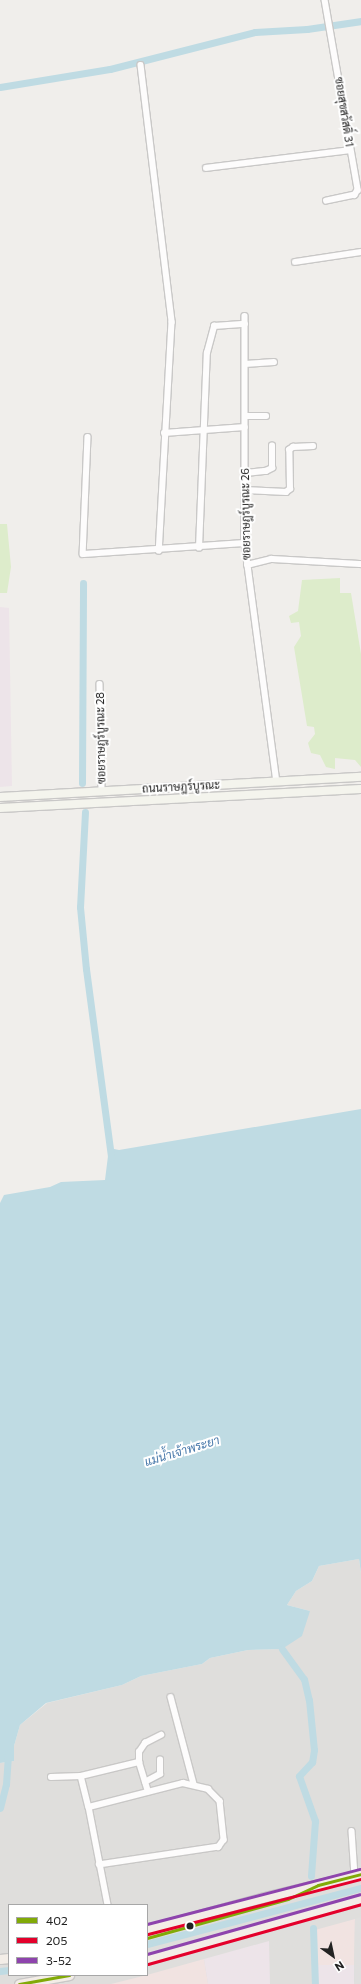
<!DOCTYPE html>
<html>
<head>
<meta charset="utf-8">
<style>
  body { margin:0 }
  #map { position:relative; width:361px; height:1984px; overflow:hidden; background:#f0eeeb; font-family:Commissioner,Sarabun,sans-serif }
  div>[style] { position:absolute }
  .residential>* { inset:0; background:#dfdedc }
  .commercial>* { inset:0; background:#f1e3e1 }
  .industrial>* { inset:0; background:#ede4e9 }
  .grass>* { inset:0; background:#ddeccb }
  .parking>* { inset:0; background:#e0dfde }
  .water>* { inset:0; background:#bfdbe3 }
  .canal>* { height:7px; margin:-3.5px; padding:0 3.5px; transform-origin:3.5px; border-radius:3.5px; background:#bfdbe3 }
  .roads { filter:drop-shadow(1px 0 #c9c8c7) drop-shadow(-1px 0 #c9c8c7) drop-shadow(0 1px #c9c8c7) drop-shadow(0 -1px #c9c8c7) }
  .street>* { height:5.5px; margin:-2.75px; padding:0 2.75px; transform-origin:2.75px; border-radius:2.75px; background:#fdfcfc }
  .secondary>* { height:8px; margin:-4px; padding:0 4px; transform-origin:4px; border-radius:4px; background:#f4f4ed }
  .primary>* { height:9px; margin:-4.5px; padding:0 4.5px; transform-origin:4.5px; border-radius:4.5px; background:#f3ede7 }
  .bus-1>* { height:3px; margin:-1.5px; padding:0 1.5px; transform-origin:1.5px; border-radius:1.5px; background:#81aa07 }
  .bus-2>* { height:3px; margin:-1.5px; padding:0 1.5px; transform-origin:1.5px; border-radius:1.5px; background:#e4002b }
  .bus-3>* { height:3px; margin:-1.5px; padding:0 1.5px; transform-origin:1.5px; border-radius:1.5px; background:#8e44ad }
  .dots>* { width:11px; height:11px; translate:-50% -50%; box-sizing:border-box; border:2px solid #fff; border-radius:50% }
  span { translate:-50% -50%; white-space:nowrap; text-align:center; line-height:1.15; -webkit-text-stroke:4px #fff; paint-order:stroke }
  .street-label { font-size:11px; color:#222 }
  .water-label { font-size:12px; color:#4a7aab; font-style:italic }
  .legend { position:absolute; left:8px; top:1904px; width:140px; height:72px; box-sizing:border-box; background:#fff; border:1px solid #a7a7a7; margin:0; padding:5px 7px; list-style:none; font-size:12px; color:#222 }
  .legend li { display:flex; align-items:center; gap:8px; height:20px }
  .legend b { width:20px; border:1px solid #a7a7a7 }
  .north { position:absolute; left:313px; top:1936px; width:40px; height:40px; -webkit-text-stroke:3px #fff; paint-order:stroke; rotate:147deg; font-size:11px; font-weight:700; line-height:16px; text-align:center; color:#222 }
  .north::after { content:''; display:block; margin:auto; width:14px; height:18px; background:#222; clip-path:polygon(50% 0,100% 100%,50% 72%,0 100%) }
</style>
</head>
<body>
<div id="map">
  <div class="residential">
    <div style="clip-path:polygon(evenodd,359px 1559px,361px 1573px,361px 1984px,0 1984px,0 1763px,14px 1761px,14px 1746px,20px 1725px,47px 1703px,122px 1685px,141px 1676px,202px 1664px,210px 1658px,248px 1650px,282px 1649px,310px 1611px,287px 1605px,296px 1591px,312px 1581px,319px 1566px,359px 1559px,9px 1905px,147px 1905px,147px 1975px,9px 1975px,9px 1905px)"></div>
  </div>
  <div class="commercial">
    <div style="clip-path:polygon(355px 1919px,354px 1965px,315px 1965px,315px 1930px)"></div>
    <div style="clip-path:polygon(204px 1959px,208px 1984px,111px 1984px,147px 1975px)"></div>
  </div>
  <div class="industrial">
    <div style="clip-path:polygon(0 607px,9px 608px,12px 786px,0 787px)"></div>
    <div style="clip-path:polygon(269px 1941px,270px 1984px,208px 1984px,204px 1959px)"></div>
    <div style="clip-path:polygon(315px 1965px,354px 1965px,354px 1984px,316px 1984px)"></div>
  </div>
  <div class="grass">
    <div style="clip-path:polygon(0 524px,7px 524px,11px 567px,7px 593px,0 593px)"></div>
    <div style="clip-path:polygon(340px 578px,340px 593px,351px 593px,361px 654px,361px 767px,355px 760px,335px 758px,335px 769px,326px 767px,320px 755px,311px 753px,308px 743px,315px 734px,314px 727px,307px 726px,294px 647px,301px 636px,299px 622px,291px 623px,289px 616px,298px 611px,302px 580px)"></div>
  </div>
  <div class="parking">
    <div style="clip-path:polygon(361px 1917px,361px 1984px,354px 1984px,355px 1919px)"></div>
  </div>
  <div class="water">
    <div style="clip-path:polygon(361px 1109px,361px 1573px,359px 1559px,319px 1566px,312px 1581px,296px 1591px,287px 1605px,310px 1611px,302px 1636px,282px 1649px,248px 1650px,210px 1658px,202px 1664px,141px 1676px,122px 1685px,46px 1703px,20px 1725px,14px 1746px,14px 1761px,0 1763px,0 1203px,4px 1195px,50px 1187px,61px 1182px,105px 1180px,109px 1148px,119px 1150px)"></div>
  </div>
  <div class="canal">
    <div style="left:0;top:87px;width:111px;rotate:-9.3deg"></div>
    <div style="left:110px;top:69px;width:150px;rotate:-14.3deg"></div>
    <div style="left:255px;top:32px;width:52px;rotate:-3.3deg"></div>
    <div style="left:307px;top:29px;width:55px;rotate:-8.4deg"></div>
    <div style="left:82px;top:783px;width:200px;rotate:-89.7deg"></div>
    <div style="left:85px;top:812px;width:95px;rotate:93deg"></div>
    <div style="left:80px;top:907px;width:62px;rotate:84.5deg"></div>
    <div style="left:86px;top:969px;width:190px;rotate:82.4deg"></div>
    <div style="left:282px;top:1649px;width:37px;rotate:54deg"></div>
    <div style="left:304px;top:1679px;width:22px;rotate:77deg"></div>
    <div style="left:309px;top:1700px;width:50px;rotate:84.3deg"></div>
    <div style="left:314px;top:1750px;width:12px;rotate:99deg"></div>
    <div style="left:312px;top:1762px;width:19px;rotate:133deg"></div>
    <div style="left:299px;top:1776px;width:48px;rotate:70.4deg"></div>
    <div style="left:315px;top:1821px;width:55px;rotate:94.2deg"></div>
    <div style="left:0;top:1808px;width:25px;rotate:-76deg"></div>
    <div style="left:6px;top:1784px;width:31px;rotate:-86deg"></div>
    <div style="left:313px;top:1928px;width:56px;rotate:88deg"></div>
    <div style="left:147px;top:1944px;width:221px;rotate:-14.7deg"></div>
    <div style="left:0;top:1971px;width:9px;rotate:-6deg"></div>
  </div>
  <div class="roads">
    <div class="street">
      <div style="left:325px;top:0;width:193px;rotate:80.1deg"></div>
      <div style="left:358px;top:190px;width:6px;rotate:121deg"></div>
      <div style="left:355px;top:195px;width:29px;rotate:168deg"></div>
      <div style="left:141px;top:65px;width:259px;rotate:83.1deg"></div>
      <div style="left:172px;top:322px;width:229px;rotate:93.2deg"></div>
      <div style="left:206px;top:168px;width:145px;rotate:-7.1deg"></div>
      <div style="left:295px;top:262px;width:67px;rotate:-8.6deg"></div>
      <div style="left:245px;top:316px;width:227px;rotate:90deg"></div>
      <div style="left:245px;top:543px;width:241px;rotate:82.4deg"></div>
      <div style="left:245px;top:364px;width:29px;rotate:-4deg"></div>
      <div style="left:246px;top:416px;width:20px"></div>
      <div style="left:164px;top:433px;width:81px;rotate:-4.2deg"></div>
      <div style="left:88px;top:437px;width:117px;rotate:92.4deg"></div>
      <div style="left:83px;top:554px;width:162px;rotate:-3.9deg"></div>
      <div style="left:246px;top:473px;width:20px;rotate:-6deg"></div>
      <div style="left:266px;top:471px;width:7px;rotate:-27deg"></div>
      <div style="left:272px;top:468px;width:22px;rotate:-90deg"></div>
      <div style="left:245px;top:490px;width:41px;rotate:2.8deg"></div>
      <div style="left:286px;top:492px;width:5px;rotate:-37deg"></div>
      <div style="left:290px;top:489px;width:39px;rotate:-91deg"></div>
      <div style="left:289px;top:450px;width:5px;rotate:-37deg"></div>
      <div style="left:293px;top:447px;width:20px;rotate:-3deg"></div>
      <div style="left:199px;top:548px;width:195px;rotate:-87.7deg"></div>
      <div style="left:207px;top:353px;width:28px;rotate:-75deg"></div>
      <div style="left:214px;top:326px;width:31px;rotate:-4deg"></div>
      <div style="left:247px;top:565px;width:25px;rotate:-14deg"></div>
      <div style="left:271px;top:559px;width:90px;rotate:3.2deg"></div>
      <div style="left:100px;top:684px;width:108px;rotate:88.9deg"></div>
      <div style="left:171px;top:1697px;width:90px;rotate:75.2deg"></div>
      <div style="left:81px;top:1776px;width:32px;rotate:76deg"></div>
      <div style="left:89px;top:1807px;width:100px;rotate:79deg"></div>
      <div style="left:51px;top:1777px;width:30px;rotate:-2deg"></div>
      <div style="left:81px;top:1776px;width:60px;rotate:-13.6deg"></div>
      <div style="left:145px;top:1782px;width:17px;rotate:-28deg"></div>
      <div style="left:160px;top:1774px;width:14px;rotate:-90deg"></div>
      <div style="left:148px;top:1792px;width:31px;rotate:-107deg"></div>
      <div style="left:139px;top:1762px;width:10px;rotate:-90deg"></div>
      <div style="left:139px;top:1752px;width:11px;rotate:-56deg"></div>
      <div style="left:145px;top:1743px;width:18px;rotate:-27deg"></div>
      <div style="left:89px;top:1807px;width:97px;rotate:-14.3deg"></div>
      <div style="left:183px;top:1783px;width:26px;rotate:13deg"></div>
      <div style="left:208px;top:1789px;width:17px;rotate:45deg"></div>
      <div style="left:220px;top:1801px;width:39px;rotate:84deg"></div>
      <div style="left:224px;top:1840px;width:9px;rotate:126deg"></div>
      <div style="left:219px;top:1847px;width:121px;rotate:171.5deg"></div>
      <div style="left:352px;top:1831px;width:45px;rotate:86.2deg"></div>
    </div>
    <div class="secondary">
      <div style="left:0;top:797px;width:362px;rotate:-3.2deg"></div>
      <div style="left:0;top:808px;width:361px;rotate:-3deg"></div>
    </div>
    <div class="primary">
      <div style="left:147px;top:1929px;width:118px;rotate:-15.2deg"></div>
      <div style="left:261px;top:1898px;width:103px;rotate:-13.5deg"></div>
      <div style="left:0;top:1959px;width:9px;rotate:-6deg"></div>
      <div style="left:147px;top:1959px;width:222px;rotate:-15.7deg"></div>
      <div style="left:19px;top:1984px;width:51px;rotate:-10.2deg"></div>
    </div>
  </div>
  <div class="bus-1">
    <div style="left:147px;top:1938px;width:146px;rotate:-15.5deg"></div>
    <div style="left:288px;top:1899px;width:33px;rotate:-25deg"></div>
    <div style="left:318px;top:1885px;width:44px;rotate:-14.3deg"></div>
    <div style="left:19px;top:1984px;width:51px;rotate:-10.2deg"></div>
  </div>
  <div class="bus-2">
    <div style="left:148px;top:1934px;width:220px;rotate:-14.5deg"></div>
    <div style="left:148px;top:1964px;width:221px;rotate:-15.7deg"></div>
  </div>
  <div class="bus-3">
    <div style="left:147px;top:1924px;width:220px;rotate:-14.5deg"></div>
    <div style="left:147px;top:1954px;width:221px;rotate:-15.7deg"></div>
  </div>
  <div class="dots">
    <div style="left:190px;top:1926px;background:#222"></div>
  </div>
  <div class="street-label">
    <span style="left:344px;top:112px;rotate:81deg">ซอยสุขสวัสดิ์ 31</span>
    <span style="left:246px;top:514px;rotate:-91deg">ซอยราษฎร์บูรณะ 26</span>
    <span style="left:101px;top:738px;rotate:-91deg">ซอยราษฎร์บูรณะ 28</span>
    <span style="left:181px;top:787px;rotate:-3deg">ถนนราษฎร์บูรณะ</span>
  </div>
  <div class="water-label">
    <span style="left:182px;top:1451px;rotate:-17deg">แม่น้ำเจ้าพระยา</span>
  </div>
  <ul class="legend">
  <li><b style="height:5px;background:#81aa07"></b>402</li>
  <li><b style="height:5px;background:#e4002b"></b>205</li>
  <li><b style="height:5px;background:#8e44ad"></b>3-52</li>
  </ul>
  <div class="north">N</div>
</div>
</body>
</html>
